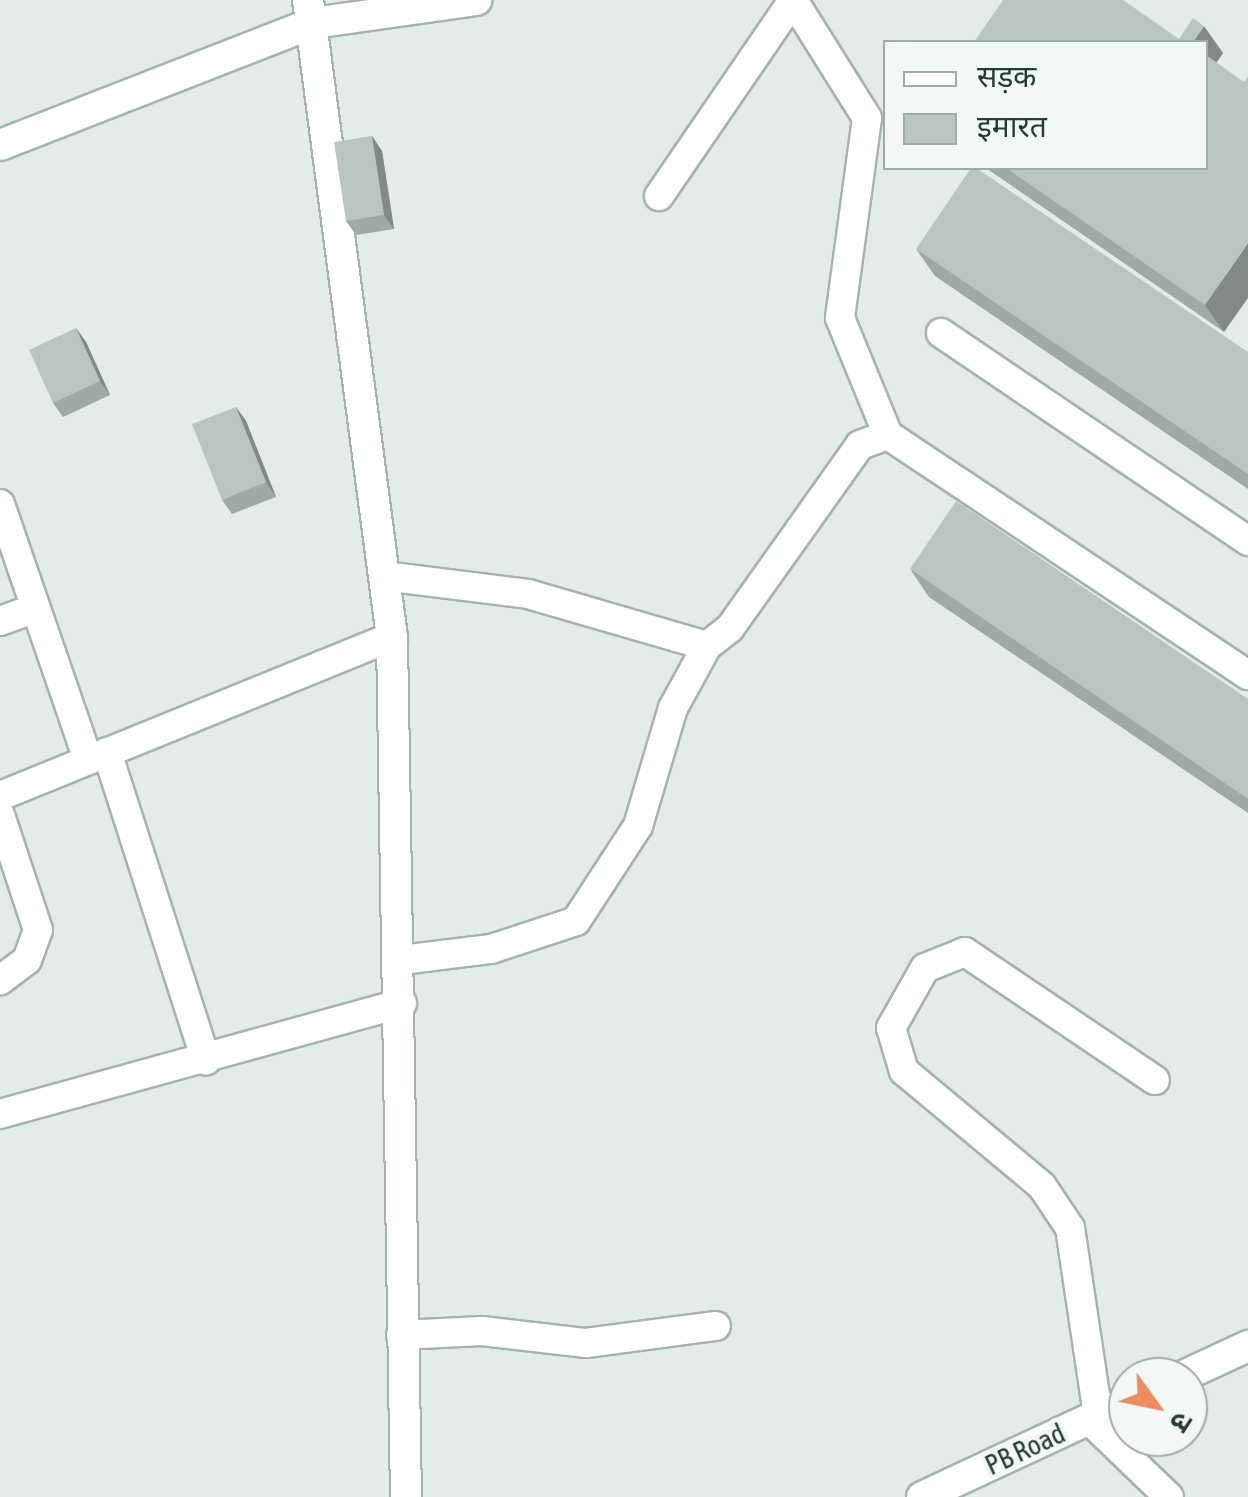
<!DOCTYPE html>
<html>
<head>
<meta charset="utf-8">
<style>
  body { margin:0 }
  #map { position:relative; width:1248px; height:1497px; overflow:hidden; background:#e2ece8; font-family:"Asap Condensed","Noto Sans Devanagari",sans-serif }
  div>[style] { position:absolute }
  .roads { filter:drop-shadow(2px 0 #a5b4af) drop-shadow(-2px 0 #a5b4af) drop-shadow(0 2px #a5b4af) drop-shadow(0 -2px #a5b4af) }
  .street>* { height:28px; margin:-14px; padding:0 14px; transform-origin:14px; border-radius:14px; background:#fff }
  .secondary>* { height:30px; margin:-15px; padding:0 15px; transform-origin:15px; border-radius:15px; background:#fff }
  .wall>* { inset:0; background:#9daaa6 }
  .shaded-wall>* { inset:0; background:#808b87 }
  .building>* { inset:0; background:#b7c6c1 }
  span { translate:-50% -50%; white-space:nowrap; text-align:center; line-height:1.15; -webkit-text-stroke:9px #f2f8f6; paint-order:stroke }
  .street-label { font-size:28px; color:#233c37 }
  .legend { position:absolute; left:883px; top:40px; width:325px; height:130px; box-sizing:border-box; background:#f2f8f6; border:2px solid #9fadaa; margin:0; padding:12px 18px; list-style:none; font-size:30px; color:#233c37 }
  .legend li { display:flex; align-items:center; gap:20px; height:50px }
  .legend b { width:50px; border:2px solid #9fadaa }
  .north { position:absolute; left:1108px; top:1357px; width:100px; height:100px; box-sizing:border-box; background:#f2f8f6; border:2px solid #9fadaa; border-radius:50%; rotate:123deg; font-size:28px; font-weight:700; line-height:40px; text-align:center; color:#233c37 }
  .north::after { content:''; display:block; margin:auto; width:35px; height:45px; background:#ed8b5f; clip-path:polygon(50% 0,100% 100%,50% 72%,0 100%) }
</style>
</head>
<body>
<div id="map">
  <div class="roads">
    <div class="street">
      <div style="left:793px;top:0;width:139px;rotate:57.9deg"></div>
      <div style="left:867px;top:118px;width:202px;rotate:97.7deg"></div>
      <div style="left:840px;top:318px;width:126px;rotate:67.7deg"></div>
      <div style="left:659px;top:196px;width:237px;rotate:-55.6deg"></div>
      <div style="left:941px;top:333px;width:371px;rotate:34.1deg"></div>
      <div style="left:0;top:504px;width:271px;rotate:71deg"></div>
      <div style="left:384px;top:576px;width:145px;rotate:7.1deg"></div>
      <div style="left:528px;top:594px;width:186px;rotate:16.2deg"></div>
      <div style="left:707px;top:646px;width:29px;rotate:-38deg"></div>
      <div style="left:730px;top:628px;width:224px;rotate:-54.6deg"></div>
      <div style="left:860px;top:445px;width:30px;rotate:-20deg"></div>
      <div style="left:888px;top:435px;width:433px;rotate:33.7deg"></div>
      <div style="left:0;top:621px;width:37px;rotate:-20deg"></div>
      <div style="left:107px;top:752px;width:324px;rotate:72.2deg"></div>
      <div style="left:0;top:796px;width:423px;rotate:-22.1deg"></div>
      <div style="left:0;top:815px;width:121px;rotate:71.7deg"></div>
      <div style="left:38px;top:930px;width:32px;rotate:110deg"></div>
      <div style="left:27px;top:960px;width:34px;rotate:143deg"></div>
      <div style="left:401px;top:960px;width:91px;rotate:-7deg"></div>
      <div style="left:491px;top:949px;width:89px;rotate:-18.2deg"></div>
      <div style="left:576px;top:921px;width:113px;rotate:-56.9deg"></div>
      <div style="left:638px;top:826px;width:123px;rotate:-73.5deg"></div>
      <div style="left:673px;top:708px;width:71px;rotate:-61.3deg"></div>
      <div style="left:0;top:1114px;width:417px;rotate:-15.4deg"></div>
      <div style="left:401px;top:1335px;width:81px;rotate:-2.8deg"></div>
      <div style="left:482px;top:1331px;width:105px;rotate:6.6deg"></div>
      <div style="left:586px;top:1343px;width:131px;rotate:-7.5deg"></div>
      <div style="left:1098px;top:1415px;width:189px;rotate:-98.5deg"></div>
      <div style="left:1070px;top:1228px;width:50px;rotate:-123.7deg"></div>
      <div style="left:1042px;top:1186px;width:180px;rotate:-140.2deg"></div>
      <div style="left:904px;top:1071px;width:45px;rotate:-106.8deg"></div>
      <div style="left:891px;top:1028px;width:69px;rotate:-60.5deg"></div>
      <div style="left:925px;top:968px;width:43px;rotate:-21.8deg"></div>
      <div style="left:965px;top:952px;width:229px;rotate:34deg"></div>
      <div style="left:1089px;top:1420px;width:111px;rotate:43.9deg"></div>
    </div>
    <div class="secondary">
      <div style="left:308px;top:0;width:643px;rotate:82.49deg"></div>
      <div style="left:392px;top:637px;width:860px;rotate:89.07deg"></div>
      <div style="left:0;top:145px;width:336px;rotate:-21.3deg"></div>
      <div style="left:313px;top:23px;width:165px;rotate:-8deg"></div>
      <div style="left:1181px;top:1377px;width:74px;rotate:-24.8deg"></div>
      <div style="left:922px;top:1497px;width:227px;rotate:-25deg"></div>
    </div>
  </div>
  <div class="wall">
    <div style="clip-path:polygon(1179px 39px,1223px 53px,1216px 63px,1224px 332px,986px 168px,1206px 168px)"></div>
    <div style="clip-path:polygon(372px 136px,382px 151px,394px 229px,356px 235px,346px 221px)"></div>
    <div style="clip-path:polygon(916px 249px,1248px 352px,1248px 489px,935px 276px)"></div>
    <div style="clip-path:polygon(76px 328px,86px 342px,110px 395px,63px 417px,53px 403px)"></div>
    <div style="clip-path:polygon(236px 407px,246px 421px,276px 497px,232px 514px,222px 500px)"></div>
    <div style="clip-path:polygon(910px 569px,1248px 699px,1248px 813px,929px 597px)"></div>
  </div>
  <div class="shaded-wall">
    <div style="clip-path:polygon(1204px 26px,1223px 53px,1210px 72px,1206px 66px,1206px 42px,1193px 42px)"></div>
    <div style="clip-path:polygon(372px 136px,382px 151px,394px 229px,384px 215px)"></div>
    <div style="clip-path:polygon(1248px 243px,1248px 298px,1224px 332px,1205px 305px)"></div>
    <div style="clip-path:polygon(76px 328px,86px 342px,110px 395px,100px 381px)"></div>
    <div style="clip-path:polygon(236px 407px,246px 421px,276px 497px,266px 482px)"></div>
  </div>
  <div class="building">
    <div style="clip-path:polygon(1003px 0,1123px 0,1179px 39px,1193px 18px,1204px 26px,1193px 42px,974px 42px)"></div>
    <div style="clip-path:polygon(1206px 55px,1244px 82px,1248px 77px,1248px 243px,1205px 305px,1006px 168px,1206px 168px)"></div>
    <div style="clip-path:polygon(372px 136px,384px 215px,346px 221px,334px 142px)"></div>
    <div style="clip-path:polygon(971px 168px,976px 168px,1248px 352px,1248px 474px,916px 249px)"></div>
    <div style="clip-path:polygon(76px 328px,100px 381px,53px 403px,29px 350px)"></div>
    <div style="clip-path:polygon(236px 407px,266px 482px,222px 500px,192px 424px)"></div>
    <div style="clip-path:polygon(956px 501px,1248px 699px,1248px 799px,910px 569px)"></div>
  </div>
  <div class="street-label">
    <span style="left:1025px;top:1449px;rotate:-25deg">PB Road</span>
  </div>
  <ul class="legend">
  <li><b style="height:12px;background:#fff"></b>सड़क</li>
  <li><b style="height:28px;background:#b7c6c1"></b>इमारत</li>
  </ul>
  <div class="north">उ</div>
</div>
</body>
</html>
